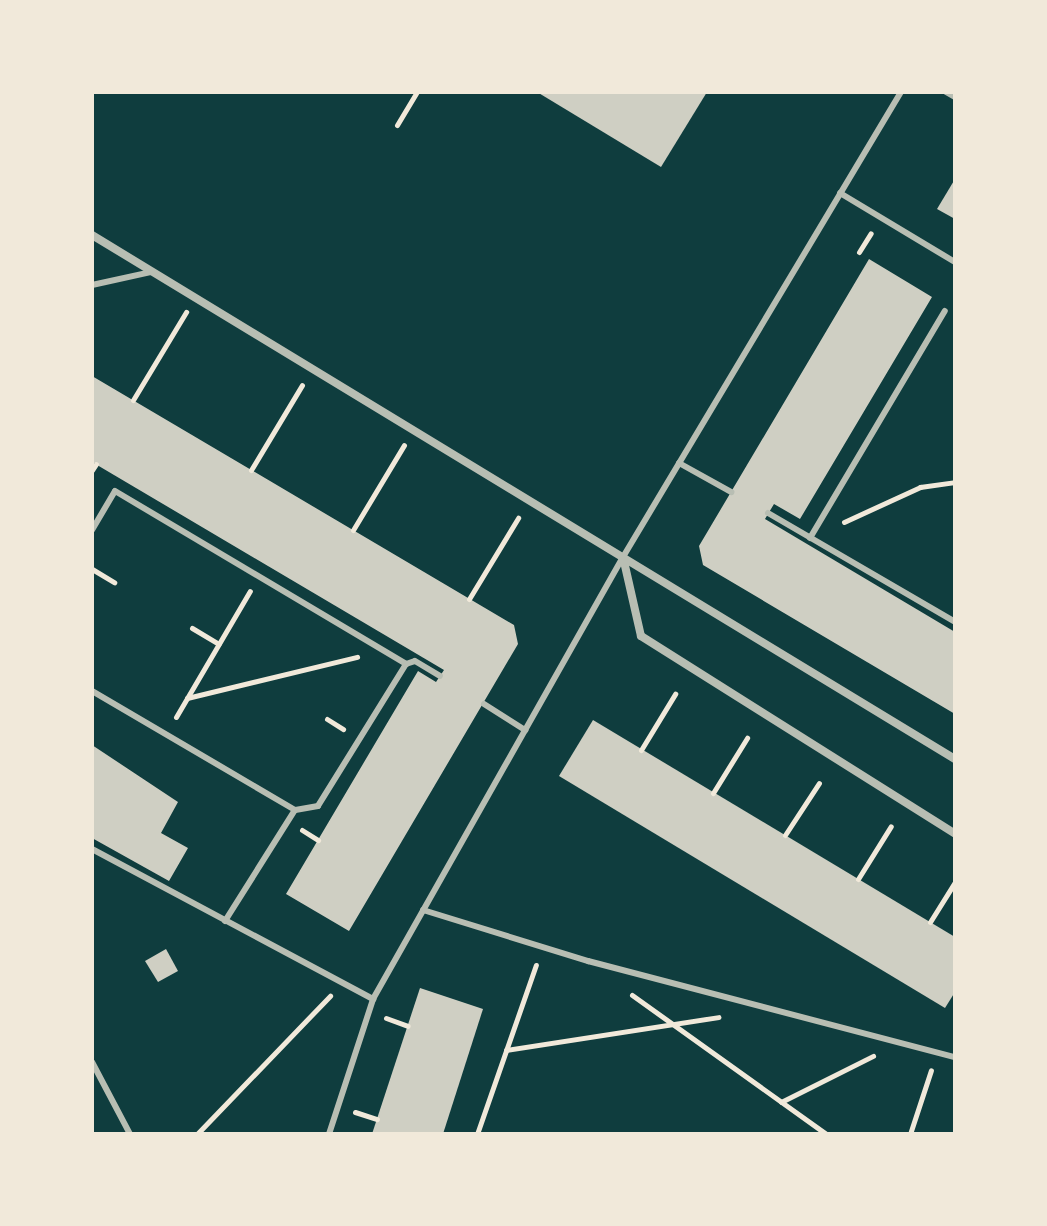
<!DOCTYPE html>
<html>
<head>
<meta charset="utf-8">
<style>
  body { margin:0 }
  #map { position:relative; width:1047px; height:1226px; overflow:hidden; background:#0f3d3e; font-family:"Roboto Condensed",sans-serif }
  div>[style] { position:absolute }
  .building>* { inset:0; background:#cfcfc3 }
  .path>* { height:5px; margin:-2.5px; padding:0 2.5px; transform-origin:2.5px; border-radius:2.5px; background:#f1e9da }
  .service>* { height:6px; margin:-3px; padding:0 3px; transform-origin:3px; border-radius:3px; background:#b8beb3 }
  .minor>* { height:8px; margin:-4px; padding:0 4px; transform-origin:4px; border-radius:4px; background:#b8beb3 }
  span { translate:-50% -50%; white-space:nowrap; text-align:center; line-height:1.15; -webkit-text-stroke:7px #f1e9da; paint-order:stroke }
  .frame { position:absolute; inset:0; border:94px solid #f1e9da; pointer-events:none }
</style>
</head>
<body>
<div id="map">
  <div class="building">
    <div style="clip-path:polygon(537px 92px,707px 92px,661px 167px)"></div>
    <div style="clip-path:polygon(955px 179px,955px 219px,937px 209px)"></div>
    <div style="clip-path:polygon(869px 259px,932px 297px,800px 519px,774px 504px,765px 519px,955px 632px,955px 714px,703px 565px,699px 546px)"></div>
    <div style="clip-path:polygon(92px 376px,514px 625px,518px 644px,349px 931px,286px 894px,418px 671px,436px 682px,444px 670px,92px 462px)"></div>
    <div style="clip-path:polygon(593px 720px,955px 937px,955px 992px,945px 1008px,559px 776px)"></div>
    <div style="clip-path:polygon(92px 745px,178px 802px,161px 833px,188px 848px,169px 881px,92px 838px)"></div>
    <div style="clip-path:polygon(166px 949px,178px 971px,158px 982px,145px 961px)"></div>
    <div style="clip-path:polygon(420px 988px,483px 1009px,443px 1134px,372px 1134px)"></div>
  </div>
  <div class="path">
    <div style="left:397px;top:125px;width:39px;rotate:-59deg"></div>
    <div style="left:859px;top:252px;width:22px;rotate:-58deg"></div>
    <div style="left:133px;top:400px;width:103px;rotate:-58.9deg"></div>
    <div style="left:92px;top:470px;width:7px;rotate:-56deg"></div>
    <div style="left:251px;top:470px;width:99px;rotate:-59deg"></div>
    <div style="left:844px;top:522px;width:84px;rotate:-24.7deg"></div>
    <div style="left:920px;top:487px;width:35px;rotate:-8deg"></div>
    <div style="left:353px;top:530px;width:99px;rotate:-59deg"></div>
    <div style="left:92px;top:569px;width:26px;rotate:31deg"></div>
    <div style="left:469px;top:599px;width:95px;rotate:-58.8deg"></div>
    <div style="left:192px;top:628px;width:31px;rotate:31deg"></div>
    <div style="left:187px;top:698px;width:175px;rotate:-13.6deg"></div>
    <div style="left:176px;top:717px;width:146px;rotate:-59.6deg"></div>
    <div style="left:327px;top:719px;width:19px;rotate:32deg"></div>
    <div style="left:641px;top:750px;width:66px;rotate:-58.7deg"></div>
    <div style="left:713px;top:793px;width:65px;rotate:-58.3deg"></div>
    <div style="left:302px;top:830px;width:19px;rotate:32deg"></div>
    <div style="left:785px;top:835px;width:62px;rotate:-56.8deg"></div>
    <div style="left:858px;top:879px;width:62px;rotate:-58.1deg"></div>
    <div style="left:930px;top:922px;width:47px;rotate:-58deg"></div>
    <div style="left:632px;top:995px;width:239px;rotate:35.6deg"></div>
    <div style="left:386px;top:1018px;width:23px;rotate:20deg"></div>
    <div style="left:506px;top:1050px;width:215px;rotate:-8.8deg"></div>
    <div style="left:781px;top:1102px;width:103px;rotate:-26.6deg"></div>
    <div style="left:355px;top:1112px;width:23px;rotate:18deg"></div>
    <div style="left:197px;top:1134px;width:192px;rotate:-46.1deg"></div>
    <div style="left:477px;top:1134px;width:179px;rotate:-70.8deg"></div>
    <div style="left:910px;top:1134px;width:67px;rotate:-71.8deg"></div>
  </div>
  <div class="service">
    <div style="left:946px;top:92px;width:10px;rotate:29deg"></div>
    <div style="left:840px;top:193px;width:134px;rotate:31deg"></div>
    <div style="left:92px;top:285px;width:60px;rotate:-12.4deg"></div>
    <div style="left:679px;top:463px;width:60px;rotate:29.1deg"></div>
    <div style="left:768px;top:513px;width:216px;rotate:30.2deg"></div>
    <div style="left:92px;top:530px;width:45px;rotate:-59.5deg"></div>
    <div style="left:115px;top:491px;width:339px;rotate:30.7deg"></div>
    <div style="left:406px;top:664px;width:167px;rotate:121.8deg"></div>
    <div style="left:318px;top:806px;width:23px;rotate:170deg"></div>
    <div style="left:295px;top:810px;width:235px;rotate:-149.6deg"></div>
    <div style="left:810px;top:538px;width:264px;rotate:-59.3deg"></div>
    <div style="left:406px;top:664px;width:9px;rotate:-18deg"></div>
    <div style="left:415px;top:661px;width:29px;rotate:31deg"></div>
    <div style="left:484px;top:704px;width:49px;rotate:32.4deg"></div>
    <div style="left:92px;top:849px;width:319px;rotate:28.1deg"></div>
    <div style="left:423px;top:910px;width:173px;rotate:17.2deg"></div>
    <div style="left:588px;top:961px;width:379px;rotate:14.7deg"></div>
    <div style="left:225px;top:921px;width:131px;rotate:-57.8deg"></div>
    <div style="left:92px;top:1062px;width:81px;rotate:62.2deg"></div>
    <div style="left:329px;top:1134px;width:142px;rotate:-71.9deg"></div>
    <div style="left:373px;top:999px;width:508px;rotate:-60.51deg"></div>
    <div style="left:623px;top:557px;width:542px;rotate:-59.13deg"></div>
  </div>
  <div class="minor">
    <div style="left:92px;top:235px;width:1010px;rotate:31.27deg"></div>
    <div style="left:623px;top:557px;width:81px;rotate:77.2deg"></div>
    <div style="left:641px;top:636px;width:371px;rotate:32.2deg"></div>
  </div>
  <div class="frame"></div>
</div>
</body>
</html>
